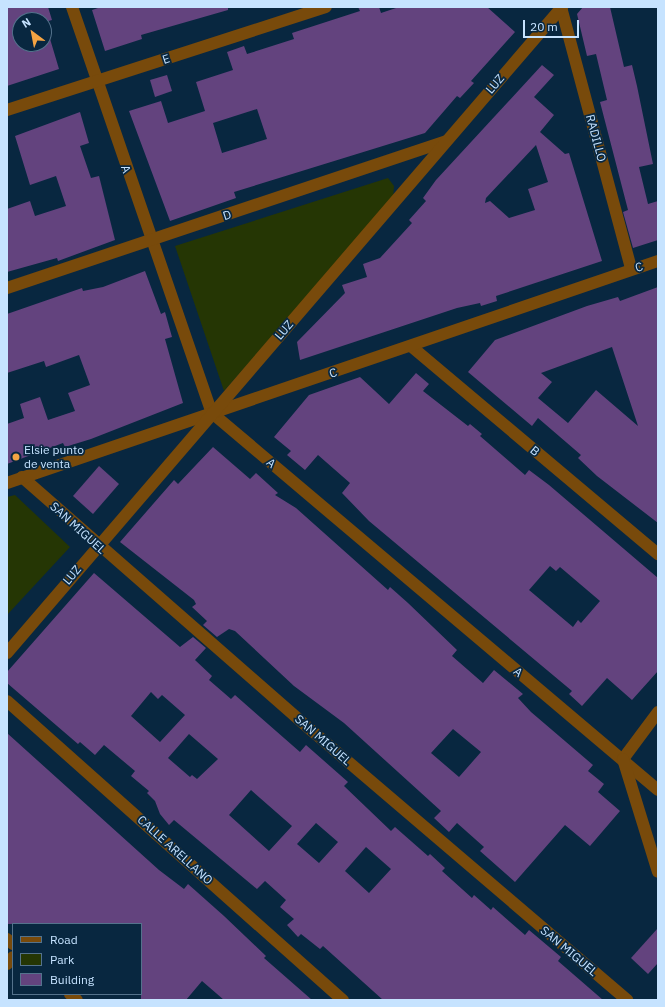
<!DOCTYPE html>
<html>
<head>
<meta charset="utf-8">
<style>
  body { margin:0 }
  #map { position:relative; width:665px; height:1007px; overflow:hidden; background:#082740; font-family:"IBM Plex Sans",sans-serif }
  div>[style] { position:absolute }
  .green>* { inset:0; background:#253604 }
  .building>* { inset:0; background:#63437e }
  .minor>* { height:12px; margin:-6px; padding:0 6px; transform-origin:6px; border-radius:6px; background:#784a0b }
  .dots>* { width:11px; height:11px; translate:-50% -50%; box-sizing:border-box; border:2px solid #082740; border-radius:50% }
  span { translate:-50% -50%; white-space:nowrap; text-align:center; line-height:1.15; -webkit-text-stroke:3.5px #082740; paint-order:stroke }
  .street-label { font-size:12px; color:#c6e3ff }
  .poi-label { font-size:12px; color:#c6e3ff }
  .left { translate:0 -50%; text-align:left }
  .frame { position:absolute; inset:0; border:8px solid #c6e3ff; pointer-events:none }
  .legend { position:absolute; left:12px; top:923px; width:130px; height:72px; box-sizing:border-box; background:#082740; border:1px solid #54728c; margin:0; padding:5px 7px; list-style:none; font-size:12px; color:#c6e3ff }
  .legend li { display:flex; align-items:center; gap:8px; height:20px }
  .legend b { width:20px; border:1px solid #54728c }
  .north { position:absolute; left:12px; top:12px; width:40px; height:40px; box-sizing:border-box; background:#082740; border:1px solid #54728c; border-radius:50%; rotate:328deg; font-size:11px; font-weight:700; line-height:16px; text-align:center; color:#c6e3ff }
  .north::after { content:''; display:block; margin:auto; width:14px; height:18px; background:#f4a443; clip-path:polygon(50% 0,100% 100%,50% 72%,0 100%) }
  .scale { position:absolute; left:523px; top:20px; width:56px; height:18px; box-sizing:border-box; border:2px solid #c6e3ff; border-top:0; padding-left:5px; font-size:12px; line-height:14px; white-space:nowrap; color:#c6e3ff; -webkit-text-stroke:3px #082740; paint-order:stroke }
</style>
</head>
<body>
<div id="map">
  <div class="green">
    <div style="clip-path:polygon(388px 178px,394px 186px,393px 199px,224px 391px,175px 246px)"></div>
    <div style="clip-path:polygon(15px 495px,70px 547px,7px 615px,7px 497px)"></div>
  </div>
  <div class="building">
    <div style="clip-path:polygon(evenodd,7px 7px,48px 7px,52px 20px,45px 22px,59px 69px,7px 86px,7px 7px,20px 20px,44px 20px,44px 44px,20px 44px,20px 20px)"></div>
    <div style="clip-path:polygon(101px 7px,228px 7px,228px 10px,141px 35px,142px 39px,105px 51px,92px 10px)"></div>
    <div style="clip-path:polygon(evenodd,358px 7px,379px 7px,381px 13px,399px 7px,487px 7px,515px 32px,471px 81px,474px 83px,460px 98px,457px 96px,425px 133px,234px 192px,236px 198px,170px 221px,129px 111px,161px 101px,168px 123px,205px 111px,196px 82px,233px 70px,227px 52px,244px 46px,247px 54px,294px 39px,292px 33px,360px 11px,358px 7px,257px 109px,267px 139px,222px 153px,213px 123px,257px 109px)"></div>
    <div style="clip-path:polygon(583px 7px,610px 7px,624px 67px,632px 65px,637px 86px,653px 164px,639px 167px,648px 204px,658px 201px,658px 240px,633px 248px,623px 212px,628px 210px,600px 102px,607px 100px,596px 54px,587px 56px,577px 14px)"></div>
    <div style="clip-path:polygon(evenodd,542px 65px,554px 75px,534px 97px,554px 115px,540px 132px,565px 154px,569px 153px,602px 261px,496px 296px,497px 301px,481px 306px,480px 303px,457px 308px,300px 360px,297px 342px,345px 293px,342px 285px,367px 277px,363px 264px,380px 258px,412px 223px,409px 220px,426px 201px,423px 198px,436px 180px,542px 65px,536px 145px,548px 182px,528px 189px,535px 210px,509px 218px,490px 201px,485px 203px,486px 198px,536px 145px)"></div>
    <div style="clip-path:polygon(167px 75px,172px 91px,155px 97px,150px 80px)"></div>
    <div style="clip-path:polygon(80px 112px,89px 143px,80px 146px,91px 178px,99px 176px,115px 240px,58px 261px,57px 258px,7px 272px,7px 209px,30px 201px,35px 216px,66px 206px,56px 176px,30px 185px,15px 136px)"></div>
    <div style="clip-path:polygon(145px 271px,161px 314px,165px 312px,172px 337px,165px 339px,183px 403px,91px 439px,65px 447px,63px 443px,7px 464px,7px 424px,24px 418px,20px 404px,40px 397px,48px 420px,75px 411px,68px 393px,90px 385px,79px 355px,46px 367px,44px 361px,7px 373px,7px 314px,82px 288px,83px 291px,103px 287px)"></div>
    <div style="clip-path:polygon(evenodd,658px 287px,658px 523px,597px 476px,578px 458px,581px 455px,538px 418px,532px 426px,468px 372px,495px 340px,587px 306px,618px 297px,620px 301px,658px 287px,612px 347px,638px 426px,596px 390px,568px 423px,538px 398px,552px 382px,541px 373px,612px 347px)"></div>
    <div style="clip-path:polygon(evenodd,416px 373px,429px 384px,423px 391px,468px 426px,470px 424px,482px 434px,480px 436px,525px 475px,529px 470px,549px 485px,658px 578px,658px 671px,632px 700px,607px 678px,582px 706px,569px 694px,572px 691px,369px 521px,342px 493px,350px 483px,318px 455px,305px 470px,287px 455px,291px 451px,274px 437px,309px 395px,360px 377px,389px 404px,416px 373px,550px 566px,556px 571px,560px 567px,600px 601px,581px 623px,578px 620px,573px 627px,529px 590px,550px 566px)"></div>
    <div style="clip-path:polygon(evenodd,213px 447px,250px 479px,256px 473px,278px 493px,275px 495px,296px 508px,388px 590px,390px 587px,408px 603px,457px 650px,452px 656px,483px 683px,494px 670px,523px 694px,518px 698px,531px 712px,593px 765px,588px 771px,604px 784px,598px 792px,620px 811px,590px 846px,565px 825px,515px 882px,480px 851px,484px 847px,457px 823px,449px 832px,434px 818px,441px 811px,344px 723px,294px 686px,235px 631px,229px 629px,217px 637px,203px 625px,207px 621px,192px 607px,196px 604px,194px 600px,120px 542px,174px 480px,178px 484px,213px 447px,453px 729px,481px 752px,459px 777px,431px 753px,453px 729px)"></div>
    <div style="clip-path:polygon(99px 466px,119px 484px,93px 514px,73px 496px)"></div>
    <div style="clip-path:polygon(evenodd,94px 573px,180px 647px,193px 637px,206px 648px,195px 660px,212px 676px,209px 680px,231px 699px,235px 695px,300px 752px,306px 745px,348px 782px,344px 786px,391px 831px,395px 827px,428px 856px,430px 854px,445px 868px,442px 871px,472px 898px,474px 895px,491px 910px,493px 907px,525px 935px,529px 930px,561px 957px,558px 961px,603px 1000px,383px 1000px,323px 946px,320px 949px,301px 934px,298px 937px,287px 925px,294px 919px,280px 907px,286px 900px,265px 881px,257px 889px,174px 820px,169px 825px,160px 814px,155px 801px,147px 793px,149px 791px,131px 776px,135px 771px,104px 745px,95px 755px,80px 742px,78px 744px,7px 683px,7px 672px,94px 573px,151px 692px,158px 699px,162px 695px,185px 715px,160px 742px,131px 716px,151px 692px,94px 573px,189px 734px,218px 759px,197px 779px,192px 775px,190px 777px,168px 758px,189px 734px,94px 573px,251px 790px,292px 826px,269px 851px,229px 815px,251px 790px,94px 573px,316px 823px,338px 842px,319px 863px,297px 844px,316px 823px,94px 573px,366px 847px,391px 869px,369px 893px,345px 871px,366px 847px)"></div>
    <div style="clip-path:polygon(7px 733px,159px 870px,184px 889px,188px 884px,224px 916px,266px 956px,264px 958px,312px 1000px,224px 1000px,202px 981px,186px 1000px,141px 1000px,141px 924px,7px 924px)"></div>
    <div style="clip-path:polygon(658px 928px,658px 963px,648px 974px,631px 958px)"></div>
  </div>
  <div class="minor">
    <div style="left:72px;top:7px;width:429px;rotate:71deg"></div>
    <div style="left:212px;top:413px;width:584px;rotate:40.21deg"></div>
    <div style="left:561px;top:7px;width:271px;rotate:75deg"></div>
    <div style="left:7px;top:110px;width:335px;rotate:-17.9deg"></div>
    <div style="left:7px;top:288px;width:463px;rotate:-18.5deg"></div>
    <div style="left:412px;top:347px;width:322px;rotate:40.1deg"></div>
    <div style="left:22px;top:477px;width:384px;rotate:41.2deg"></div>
    <div style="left:311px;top:730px;width:416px;rotate:40.5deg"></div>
    <div style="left:7px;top:483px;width:688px;rotate:-18.83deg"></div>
    <div style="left:7px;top:653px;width:852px;rotate:-49.33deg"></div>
    <div style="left:7px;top:701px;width:450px;rotate:41.7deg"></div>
    <div style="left:658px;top:712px;width:59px;rotate:126.7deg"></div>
    <div style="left:623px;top:759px;width:118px;rotate:72.8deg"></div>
    <div style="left:7px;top:939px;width:8px;rotate:40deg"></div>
    <div style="left:7px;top:964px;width:9px;rotate:-49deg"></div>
    <div style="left:70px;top:994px;width:9px;rotate:41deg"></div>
  </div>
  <div class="dots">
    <div style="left:16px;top:457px;background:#f4a443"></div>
  </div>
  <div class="street-label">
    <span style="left:166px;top:59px;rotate:-18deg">E</span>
    <span style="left:495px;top:84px;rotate:-49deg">LUZ</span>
    <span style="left:596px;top:138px;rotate:75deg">RADILLO</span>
    <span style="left:126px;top:169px;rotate:71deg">A</span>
    <span style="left:227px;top:215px;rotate:-18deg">D</span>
    <span style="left:639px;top:267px;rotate:-16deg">C</span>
    <span style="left:284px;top:330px;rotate:-49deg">LUZ</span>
    <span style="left:333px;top:373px;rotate:-18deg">C</span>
    <span style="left:535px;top:451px;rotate:40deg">B</span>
    <span style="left:271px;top:463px;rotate:40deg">A</span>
    <span style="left:78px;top:528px;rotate:42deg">SAN MIGUEL</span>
    <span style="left:72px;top:575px;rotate:-50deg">LUZ</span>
    <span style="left:518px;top:672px;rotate:40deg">A</span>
    <span style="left:323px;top:740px;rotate:41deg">SAN MIGUEL</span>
    <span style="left:175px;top:850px;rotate:42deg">CALLE ARELLANO</span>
    <span style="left:569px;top:951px;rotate:40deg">SAN MIGUEL</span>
  </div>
  <div class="poi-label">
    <span class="left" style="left:24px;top:457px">Elsie punto<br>de venta</span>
  </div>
  <div class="frame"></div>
  <ul class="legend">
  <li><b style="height:5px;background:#784a0b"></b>Road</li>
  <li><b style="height:11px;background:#253604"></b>Park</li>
  <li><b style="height:11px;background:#63437e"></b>Building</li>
  </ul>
  <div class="north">N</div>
  <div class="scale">20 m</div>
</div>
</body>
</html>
